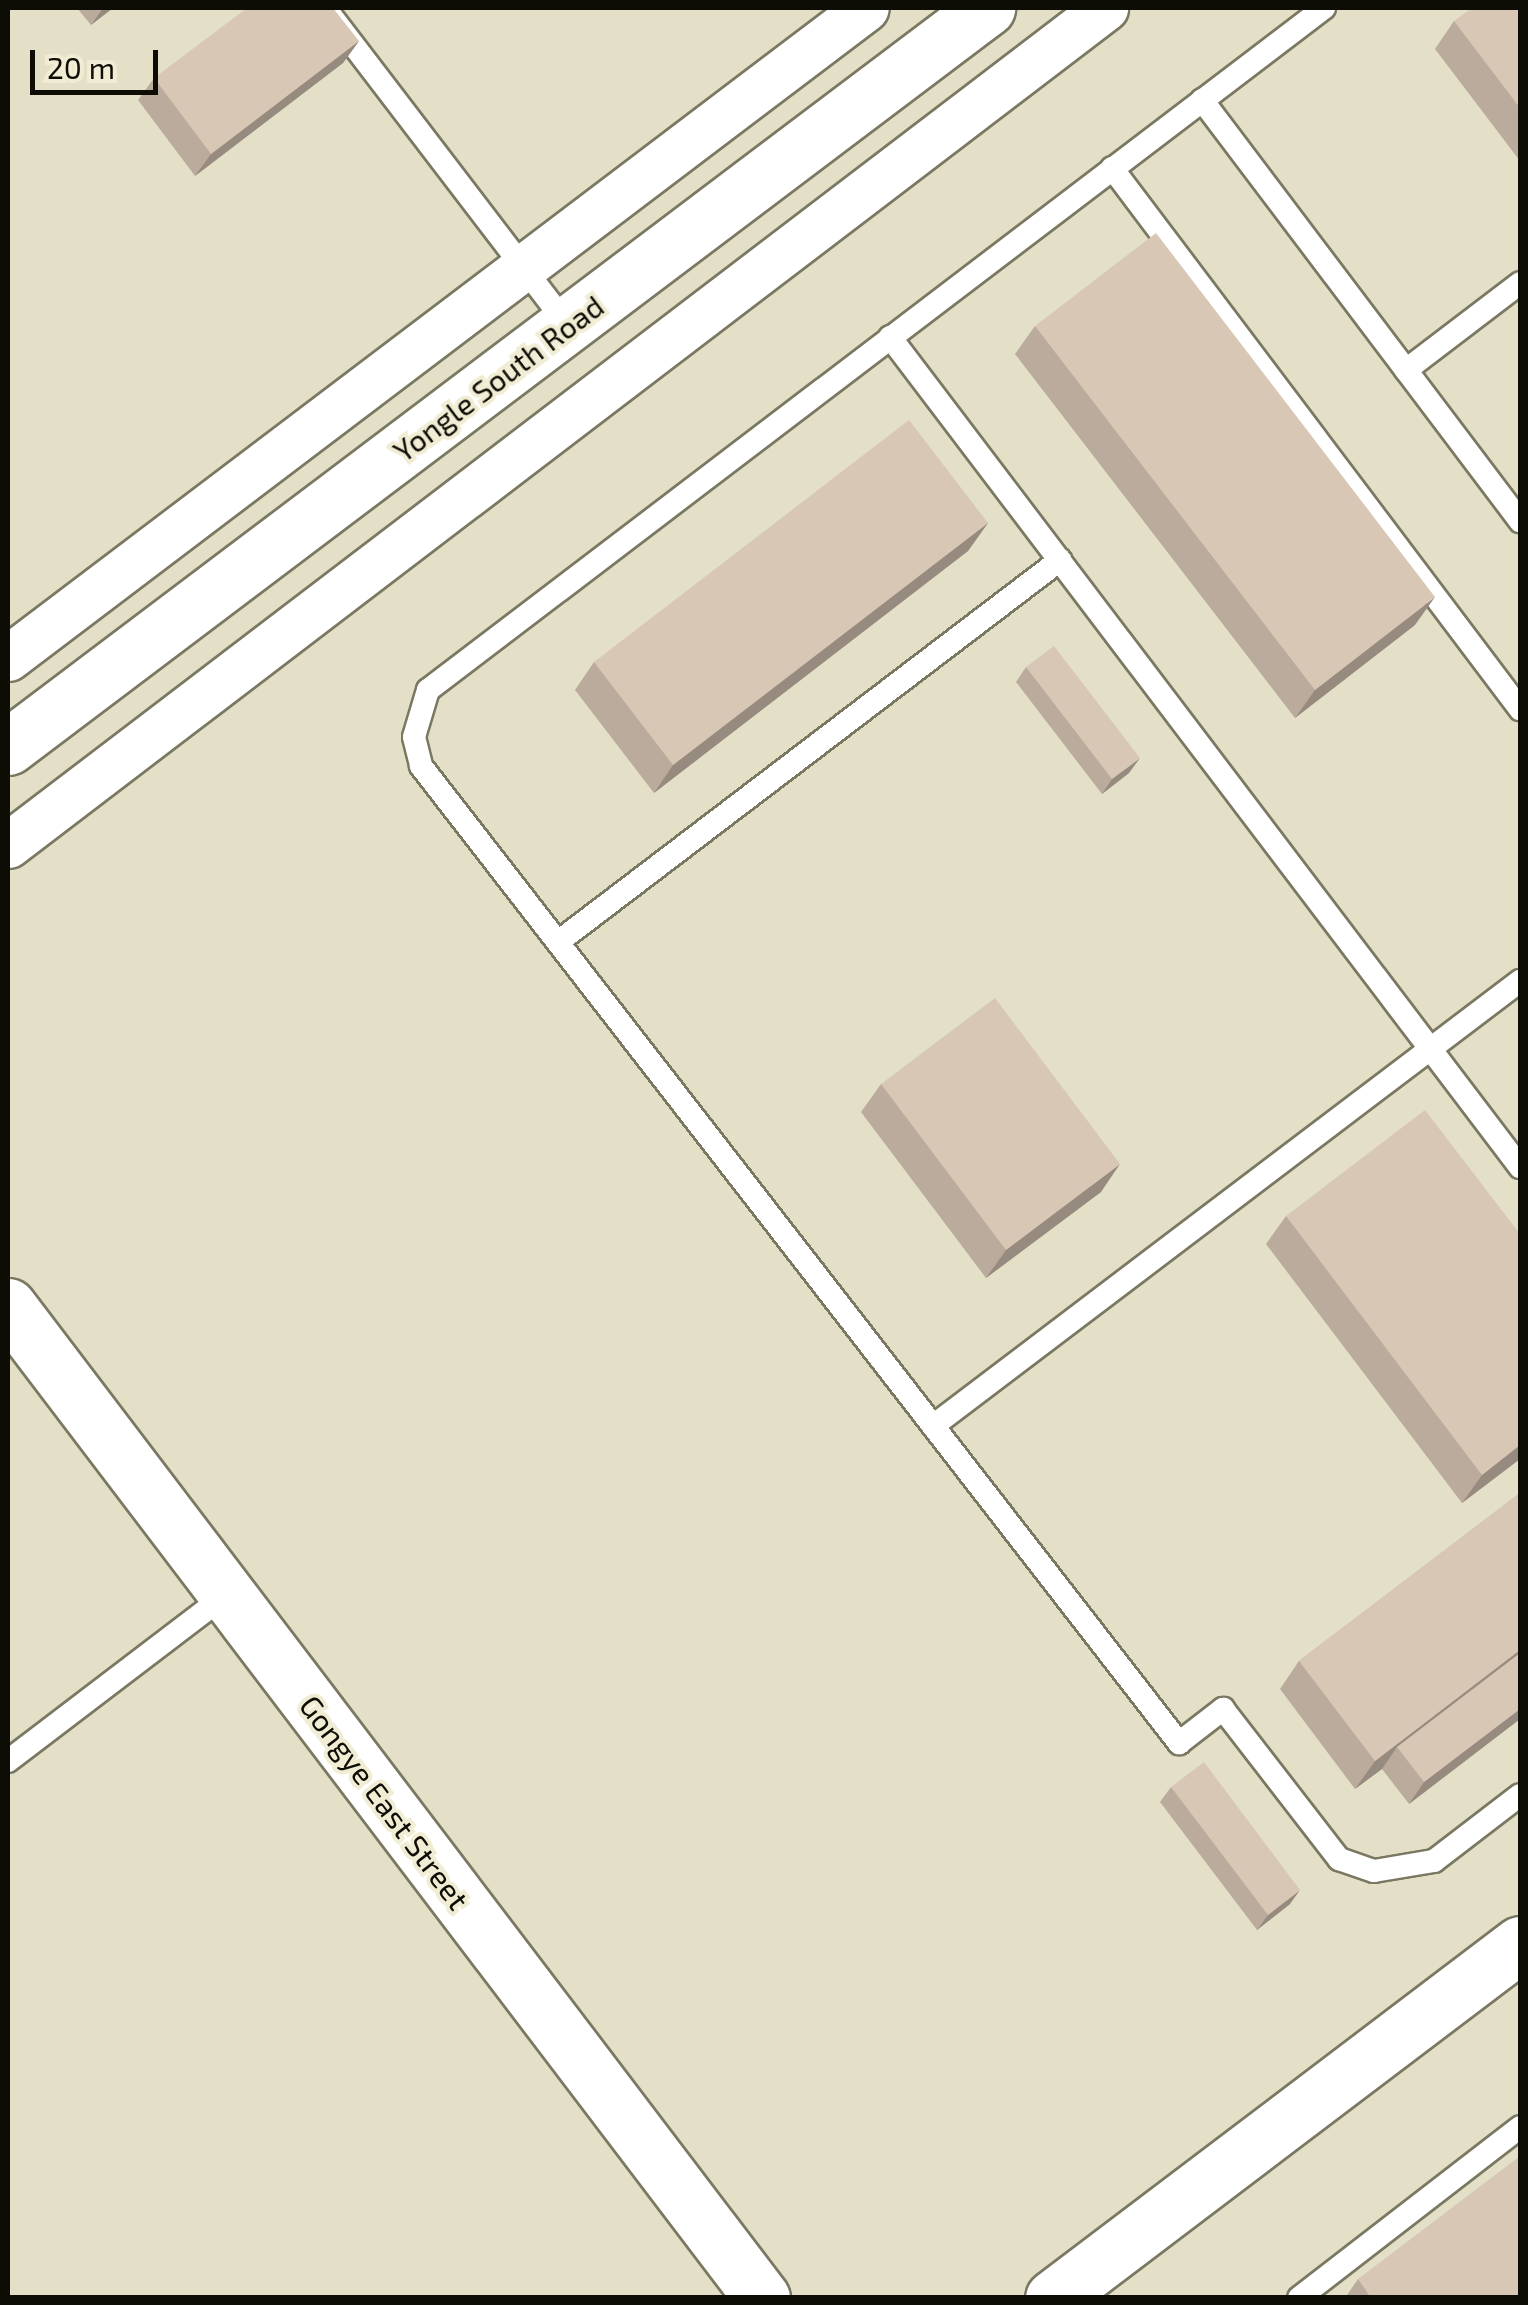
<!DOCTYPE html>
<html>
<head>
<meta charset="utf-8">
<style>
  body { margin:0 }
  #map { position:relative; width:1528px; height:2305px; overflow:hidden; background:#e4e0c8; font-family:"Exo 2",sans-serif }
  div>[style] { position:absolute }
  .roads { filter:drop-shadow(2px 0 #7b7862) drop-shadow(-2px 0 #7b7862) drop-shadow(0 2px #7b7862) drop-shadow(0 -2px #7b7862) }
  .lane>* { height:22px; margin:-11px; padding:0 11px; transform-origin:11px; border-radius:11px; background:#fff }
  .street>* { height:45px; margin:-22.5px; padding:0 22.5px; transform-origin:22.5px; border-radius:22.5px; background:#fff }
  .secondary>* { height:55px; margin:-27.5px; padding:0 27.5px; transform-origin:27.5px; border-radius:27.5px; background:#fff }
  .wall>* { inset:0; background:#baab9c }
  .shaded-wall>* { inset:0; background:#978b7f }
  .building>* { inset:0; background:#d8c7b5 }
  span { translate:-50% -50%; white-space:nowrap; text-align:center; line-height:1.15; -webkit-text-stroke:8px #f1edd5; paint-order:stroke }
  .street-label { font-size:30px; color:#0e0d05 }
  .frame { position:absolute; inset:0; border:10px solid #0e0d05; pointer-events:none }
  .scale { position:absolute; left:30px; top:50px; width:128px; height:45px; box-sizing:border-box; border:5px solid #0e0d05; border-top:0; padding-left:12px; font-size:30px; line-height:35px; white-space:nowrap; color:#0e0d05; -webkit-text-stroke:8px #f1edd5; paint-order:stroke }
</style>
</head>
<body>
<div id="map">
  <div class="roads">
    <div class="lane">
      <div style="left:325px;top:8px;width:400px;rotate:52.6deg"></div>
      <div style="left:1324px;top:8px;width:1126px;rotate:142.72deg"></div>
      <div style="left:428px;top:690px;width:49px;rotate:106.6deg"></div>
      <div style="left:414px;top:737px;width:30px;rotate:76deg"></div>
      <div style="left:421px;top:766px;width:1237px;rotate:52.19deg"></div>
      <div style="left:1179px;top:1743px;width:56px;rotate:-37.7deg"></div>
      <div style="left:1223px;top:1709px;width:190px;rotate:52.3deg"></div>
      <div style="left:1339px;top:1859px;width:37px;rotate:19deg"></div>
      <div style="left:1374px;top:1871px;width:61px;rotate:-9.5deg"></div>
      <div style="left:1434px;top:1861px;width:108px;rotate:-37.5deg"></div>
      <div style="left:1202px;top:100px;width:528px;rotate:52.93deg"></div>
      <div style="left:1112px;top:168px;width:678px;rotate:52.98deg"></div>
      <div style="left:890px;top:337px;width:1042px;rotate:52.8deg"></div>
      <div style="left:1406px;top:370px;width:143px;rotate:-37.3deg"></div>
      <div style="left:558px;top:942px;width:631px;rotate:-37.27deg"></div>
      <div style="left:933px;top:1426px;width:737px;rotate:-37.17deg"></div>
      <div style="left:8px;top:1761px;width:275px;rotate:-37.3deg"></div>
      <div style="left:1299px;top:2298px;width:279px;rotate:-37.7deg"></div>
    </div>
    <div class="street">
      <div style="left:8px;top:658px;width:1076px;rotate:-37.15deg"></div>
      <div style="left:8px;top:845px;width:1380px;rotate:-37.34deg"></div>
    </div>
    <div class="secondary">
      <div style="left:8px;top:747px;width:1227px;rotate:-37.05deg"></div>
      <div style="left:8px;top:1306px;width:1246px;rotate:52.76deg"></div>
      <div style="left:1053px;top:2298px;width:586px;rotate:-37.16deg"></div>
    </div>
  </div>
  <div class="wall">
    <div style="clip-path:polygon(77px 8px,113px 8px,91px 25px)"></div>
    <div style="clip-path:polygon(1520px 8px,1520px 161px,1435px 49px,1454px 21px)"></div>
    <div style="clip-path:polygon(359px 41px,343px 63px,195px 176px,138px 100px,154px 78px)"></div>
    <div style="clip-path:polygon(1035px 326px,1415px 625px,1295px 718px,1015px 354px)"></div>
    <div style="clip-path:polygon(988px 523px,968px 551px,654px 793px,575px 690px,594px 662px)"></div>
    <div style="clip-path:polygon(1026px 667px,1129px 773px,1102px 794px,1016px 682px)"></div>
    <div style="clip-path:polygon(881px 1084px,1101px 1192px,986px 1278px,861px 1112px)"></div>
    <div style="clip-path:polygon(1286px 1216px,1520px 1234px,1520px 1459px,1462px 1503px,1266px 1244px)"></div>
    <div style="clip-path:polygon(1520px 1493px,1520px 1719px,1409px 1804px,1382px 1769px,1355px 1789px,1280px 1689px,1299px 1661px)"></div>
    <div style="clip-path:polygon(1171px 1787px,1290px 1904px,1257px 1930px,1160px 1802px)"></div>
    <div style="clip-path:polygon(1358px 2279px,1520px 2298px,1345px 2298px)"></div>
  </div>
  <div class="shaded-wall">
    <div style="clip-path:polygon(103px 8px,113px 8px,91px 25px)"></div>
    <div style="clip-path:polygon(359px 41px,343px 63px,195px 176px,211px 154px)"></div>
    <div style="clip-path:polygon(988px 523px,968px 551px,654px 793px,673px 765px)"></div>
    <div style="clip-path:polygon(1435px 597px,1415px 625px,1295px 718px,1315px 690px)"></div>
    <div style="clip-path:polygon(1140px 758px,1129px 773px,1102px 794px,1112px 779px)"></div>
    <div style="clip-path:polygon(1120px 1164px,1101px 1192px,986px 1278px,1006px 1250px)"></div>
    <div style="clip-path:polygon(1520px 1445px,1520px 1459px,1462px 1503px,1482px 1475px)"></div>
    <div style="clip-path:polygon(1520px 1650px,1520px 1664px,1397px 1747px,1382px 1769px,1355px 1789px,1375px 1761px)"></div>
    <div style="clip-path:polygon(1520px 1709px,1520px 1719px,1409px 1804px,1424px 1782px)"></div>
    <div style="clip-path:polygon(1300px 1890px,1290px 1904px,1257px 1930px,1268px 1915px)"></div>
  </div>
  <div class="building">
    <div style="clip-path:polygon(247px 8px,333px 8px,359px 41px,211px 154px,154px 78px)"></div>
    <div style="clip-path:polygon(1472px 8px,1520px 8px,1520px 108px,1454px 21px)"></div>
    <div style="clip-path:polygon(1156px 233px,1435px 597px,1315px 690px,1035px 326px)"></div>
    <div style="clip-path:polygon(909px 420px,988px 523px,673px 765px,594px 662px)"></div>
    <div style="clip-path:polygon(1054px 646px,1140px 758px,1112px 779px,1026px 667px)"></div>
    <div style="clip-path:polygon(995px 998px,1120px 1164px,1006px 1250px,881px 1084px)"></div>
    <div style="clip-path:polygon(1425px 1110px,1520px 1234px,1520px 1445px,1482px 1475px,1286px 1216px)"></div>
    <div style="clip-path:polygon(1520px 1493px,1520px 1650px,1375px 1761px,1299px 1661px)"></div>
    <div style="clip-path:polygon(1520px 1653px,1520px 1709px,1424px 1782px,1397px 1747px)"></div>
    <div style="clip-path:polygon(1204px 1762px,1300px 1890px,1268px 1915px,1171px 1787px)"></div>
    <div style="clip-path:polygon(1520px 2156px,1520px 2298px,1371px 2298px,1358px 2279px)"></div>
  </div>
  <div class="street-label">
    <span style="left:498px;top:378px;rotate:-37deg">Yongle South Road</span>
    <span style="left:385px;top:1802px;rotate:53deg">Gongye East Street</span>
  </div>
  <div class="frame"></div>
  <div class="scale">20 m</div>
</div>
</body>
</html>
